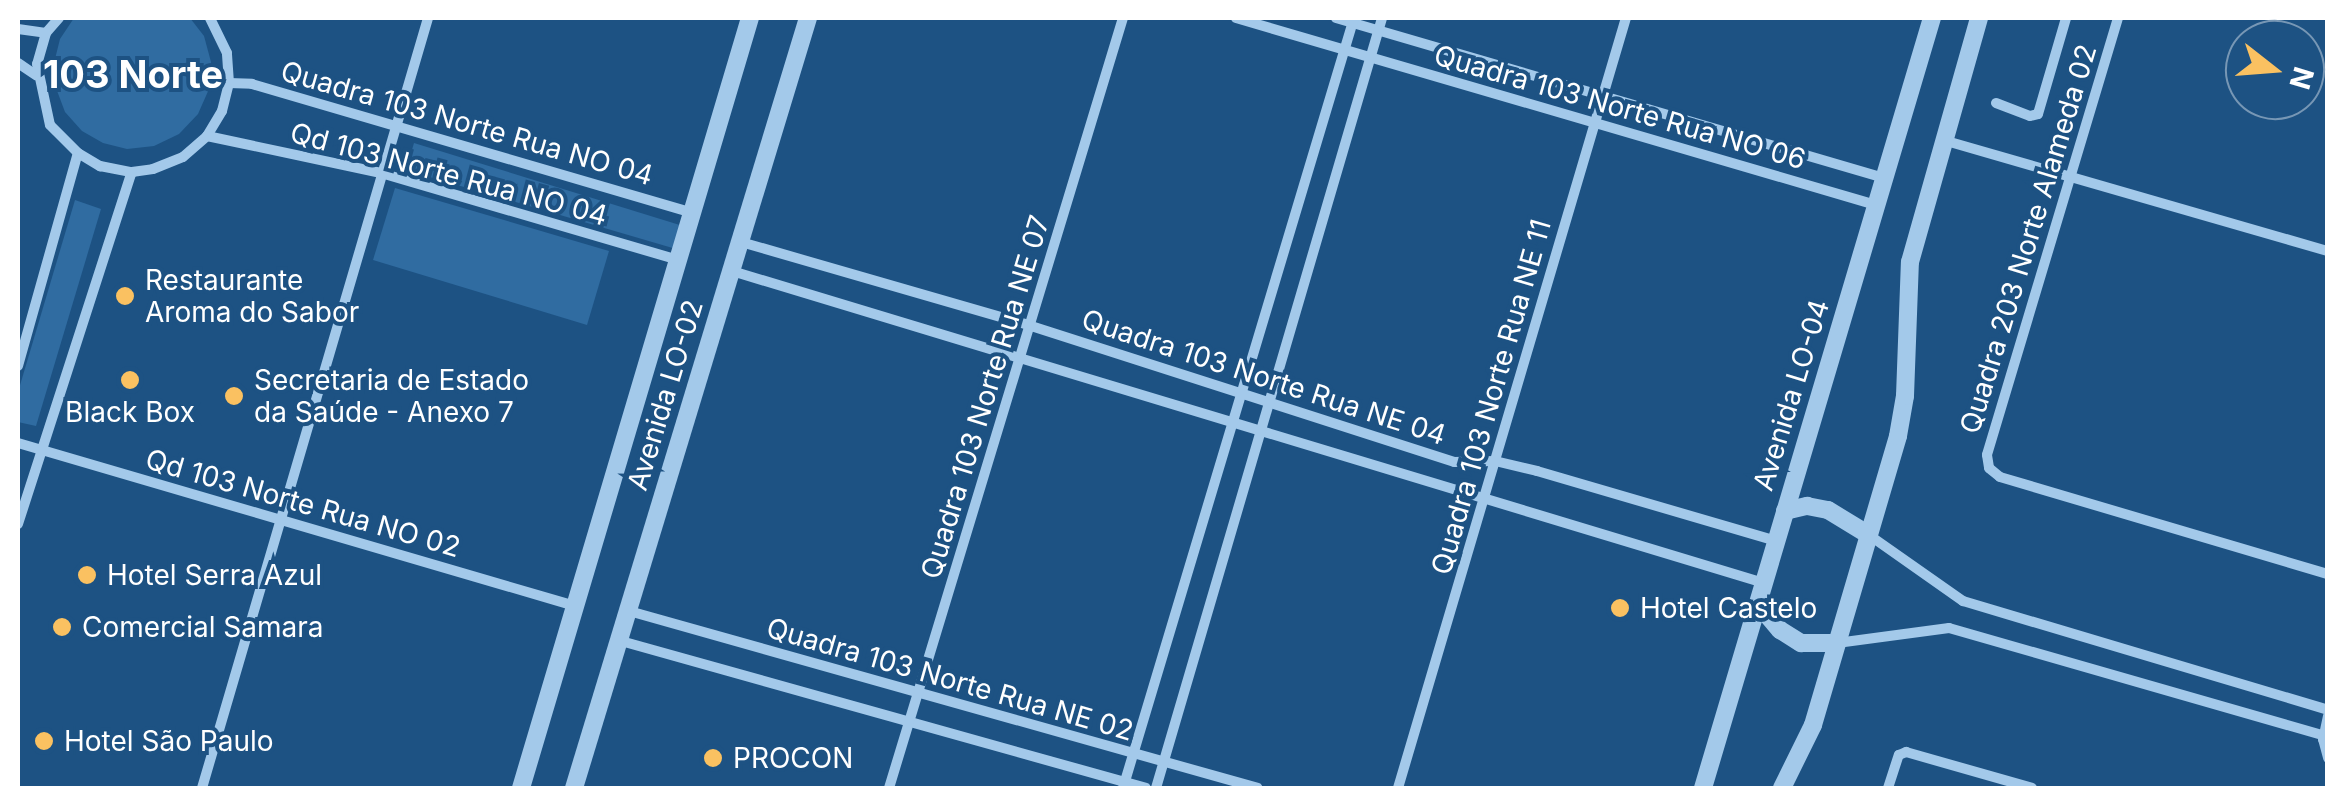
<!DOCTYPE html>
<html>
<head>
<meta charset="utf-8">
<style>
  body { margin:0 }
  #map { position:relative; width:2345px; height:806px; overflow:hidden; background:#1d5283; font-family:Inter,sans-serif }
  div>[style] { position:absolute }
  .green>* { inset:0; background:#306ca1 }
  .minor>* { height:10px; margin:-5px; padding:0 5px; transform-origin:5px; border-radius:5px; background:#a3c9ea }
  .tertiary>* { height:18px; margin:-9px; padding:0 9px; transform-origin:9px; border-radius:9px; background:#a3c9ea }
  .dots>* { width:28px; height:28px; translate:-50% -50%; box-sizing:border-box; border:5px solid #1d5283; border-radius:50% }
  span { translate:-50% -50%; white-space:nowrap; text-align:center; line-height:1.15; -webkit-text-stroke:8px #1d5283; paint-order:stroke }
  .street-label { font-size:28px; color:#fff }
  .poi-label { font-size:28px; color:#fff }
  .left { translate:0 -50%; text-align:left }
  .district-label { font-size:38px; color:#fff; font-weight:700 }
  .frame { position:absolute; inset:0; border:20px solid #fff; pointer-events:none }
  .north { position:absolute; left:2225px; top:20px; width:100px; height:100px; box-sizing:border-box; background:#1d5283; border:2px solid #7797b5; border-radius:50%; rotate:107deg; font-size:28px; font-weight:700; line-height:40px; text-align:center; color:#fff }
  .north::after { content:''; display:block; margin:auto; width:35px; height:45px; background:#fac161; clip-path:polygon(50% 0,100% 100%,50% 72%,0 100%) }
</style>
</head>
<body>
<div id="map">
  <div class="green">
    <div style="clip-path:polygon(74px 18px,190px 18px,204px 36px,211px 62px,209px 89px,198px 114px,179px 134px,154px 146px,127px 149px,103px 143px,82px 131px,65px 112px,56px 88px,54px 63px,60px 39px)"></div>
    <div style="clip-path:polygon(414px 143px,683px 226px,676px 249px,406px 170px)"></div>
    <div style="clip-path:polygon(395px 188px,609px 251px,587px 325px,373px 260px)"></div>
    <div style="clip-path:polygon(75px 200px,101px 209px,36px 426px,18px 422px,18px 392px)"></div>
  </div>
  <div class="minor">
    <div style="left:59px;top:18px;width:20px;rotate:131deg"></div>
    <div style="left:46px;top:33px;width:32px;rotate:106deg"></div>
    <div style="left:37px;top:64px;width:62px;rotate:78deg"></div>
    <div style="left:50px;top:125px;width:40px;rotate:45deg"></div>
    <div style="left:78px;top:153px;width:26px;rotate:31deg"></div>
    <div style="left:100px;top:166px;width:33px;rotate:11deg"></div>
    <div style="left:132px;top:172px;width:21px;rotate:-8deg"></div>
    <div style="left:153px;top:169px;width:32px;rotate:-22deg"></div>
    <div style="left:183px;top:157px;width:32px;rotate:-41deg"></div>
    <div style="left:207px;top:136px;width:29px;rotate:-59deg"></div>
    <div style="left:222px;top:111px;width:29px;rotate:-76deg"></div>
    <div style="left:229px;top:83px;width:30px;rotate:-94deg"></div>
    <div style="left:227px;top:53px;width:39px;rotate:-116deg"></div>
    <div style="left:1236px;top:18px;width:667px;rotate:16.29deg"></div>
    <div style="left:1336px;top:18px;width:571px;rotate:16.28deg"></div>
    <div style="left:2118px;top:18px;width:456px;rotate:106.7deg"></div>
    <div style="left:1987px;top:455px;width:13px;rotate:81deg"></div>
    <div style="left:1989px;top:468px;width:14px;rotate:39deg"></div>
    <div style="left:2000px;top:477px;width:342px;rotate:16.5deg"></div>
    <div style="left:18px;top:29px;width:28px;rotate:8deg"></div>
    <div style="left:18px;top:63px;width:22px;rotate:34deg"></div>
    <div style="left:229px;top:83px;width:23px;rotate:2deg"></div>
    <div style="left:252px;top:84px;width:459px;rotate:16.3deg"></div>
    <div style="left:1996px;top:103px;width:36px;rotate:21deg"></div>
    <div style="left:2030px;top:116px;width:8px;rotate:-14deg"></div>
    <div style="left:2038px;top:114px;width:100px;rotate:-73.7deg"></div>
    <div style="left:207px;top:136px;width:178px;rotate:12deg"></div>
    <div style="left:381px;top:173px;width:309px;rotate:16.3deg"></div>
    <div style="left:1943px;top:140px;width:401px;rotate:16.1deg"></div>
    <div style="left:741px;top:242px;width:299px;rotate:16.1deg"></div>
    <div style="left:1028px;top:325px;width:447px;rotate:17.8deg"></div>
    <div style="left:1454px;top:462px;width:41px;rotate:-1.4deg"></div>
    <div style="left:1495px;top:461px;width:43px;rotate:13.4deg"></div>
    <div style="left:1537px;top:471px;width:249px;rotate:16.3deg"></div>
    <div style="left:732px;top:271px;width:1078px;rotate:16.82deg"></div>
    <div style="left:18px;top:366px;width:221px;rotate:-74.3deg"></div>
    <div style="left:18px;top:443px;width:580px;rotate:16.31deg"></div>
    <div style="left:18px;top:524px;width:370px;rotate:-72.1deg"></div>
    <div style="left:1869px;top:535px;width:115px;rotate:35.1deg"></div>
    <div style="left:1963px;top:601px;width:381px;rotate:16.6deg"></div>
    <div style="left:629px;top:611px;width:653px;rotate:15.72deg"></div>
    <div style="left:621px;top:641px;width:545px;rotate:15.64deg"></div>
    <div style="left:1837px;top:643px;width:113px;rotate:-7.6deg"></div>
    <div style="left:1949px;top:628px;width:389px;rotate:16deg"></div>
    <div style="left:2328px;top:716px;width:24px;rotate:102deg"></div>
    <div style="left:2323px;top:739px;width:20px;rotate:75deg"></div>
    <div style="left:202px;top:788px;width:802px;rotate:-73.64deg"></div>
    <div style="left:889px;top:788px;width:805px;rotate:-73.1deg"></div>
    <div style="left:1123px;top:788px;width:804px;rotate:-73.3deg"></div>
    <div style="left:1156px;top:788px;width:802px;rotate:-73.64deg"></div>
    <div style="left:1398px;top:788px;width:803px;rotate:-73.51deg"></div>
    <div style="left:1888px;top:788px;width:35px;rotate:-72deg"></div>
    <div style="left:1899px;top:755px;width:8px;rotate:-23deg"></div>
    <div style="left:1906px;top:752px;width:131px;rotate:15.9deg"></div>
  </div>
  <div class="tertiary">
    <div style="left:1785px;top:511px;width:23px;rotate:-13deg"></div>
    <div style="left:1807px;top:506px;width:21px;rotate:11deg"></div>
    <div style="left:1828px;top:510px;width:48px;rotate:31.4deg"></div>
    <div style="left:1758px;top:604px;width:34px;rotate:50deg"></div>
    <div style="left:1780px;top:630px;width:25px;rotate:32deg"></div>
    <div style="left:1801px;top:643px;width:36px"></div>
    <div style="left:521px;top:788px;width:803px;rotate:-73.44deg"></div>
    <div style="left:574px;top:788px;width:805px;rotate:-73.1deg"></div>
    <div style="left:1703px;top:788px;width:803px;rotate:-73.44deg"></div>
    <div style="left:1782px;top:788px;width:70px;rotate:-63.8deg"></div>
    <div style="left:1813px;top:725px;width:301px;rotate:-73.6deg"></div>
    <div style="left:1898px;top:436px;width:41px;rotate:-80.1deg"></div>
    <div style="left:1905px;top:396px;width:134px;rotate:-87.9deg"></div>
    <div style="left:1910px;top:262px;width:254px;rotate:-74.2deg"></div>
  </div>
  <div class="dots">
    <div style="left:125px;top:296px;background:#fac161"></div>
    <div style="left:130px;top:380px;background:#fac161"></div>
    <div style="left:234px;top:396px;background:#fac161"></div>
    <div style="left:87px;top:575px;background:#fac161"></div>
    <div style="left:1620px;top:608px;background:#fac161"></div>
    <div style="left:62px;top:627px;background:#fac161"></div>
    <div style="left:44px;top:741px;background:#fac161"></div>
    <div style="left:713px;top:758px;background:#fac161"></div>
  </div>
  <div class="street-label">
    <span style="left:1620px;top:107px;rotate:16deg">Quadra 103 Norte Rua NO 06</span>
    <span style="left:467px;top:123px;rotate:16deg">Quadra 103 Norte Rua NO 04</span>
    <span style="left:449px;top:174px;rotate:15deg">Qd 103 Norte Rua NO 04</span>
    <span style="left:2028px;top:239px;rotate:-73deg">Quadra 203 Norte Alameda 02</span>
    <span style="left:1264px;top:377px;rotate:18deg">Quadra 103 Norte Rua NE 04</span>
    <span style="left:665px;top:395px;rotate:-73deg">Avenida LO-02</span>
    <span style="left:1791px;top:395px;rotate:-73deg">Avenida LO-04</span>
    <span style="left:985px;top:397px;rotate:-73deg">Quadra 103 Norte Rua NE 07</span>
    <span style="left:1491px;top:397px;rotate:-74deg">Quadra 103 Norte Rua NE 11</span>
    <span style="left:303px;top:503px;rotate:16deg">Qd 103 Norte Rua NO 02</span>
    <span style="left:950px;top:679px;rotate:16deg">Quadra 103 Norte Rua NE 02</span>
  </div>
  <div class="poi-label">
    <span class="left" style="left:145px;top:296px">Restaurante<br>Aroma do Sabor</span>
    <span class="left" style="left:254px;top:396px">Secretaria de Estado<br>da Saúde - Anexo 7</span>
    <span style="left:130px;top:412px">Black Box</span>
    <span class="left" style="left:107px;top:575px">Hotel Serra Azul</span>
    <span class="left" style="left:1640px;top:608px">Hotel Castelo</span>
    <span class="left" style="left:82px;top:627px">Comercial Samara</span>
    <span class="left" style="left:64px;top:741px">Hotel São Paulo</span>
    <span class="left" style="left:733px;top:758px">PROCON</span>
  </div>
  <div class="district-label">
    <span style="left:133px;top:75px">103 Norte</span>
  </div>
  <div class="frame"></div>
  <div class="north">N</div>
</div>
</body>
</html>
